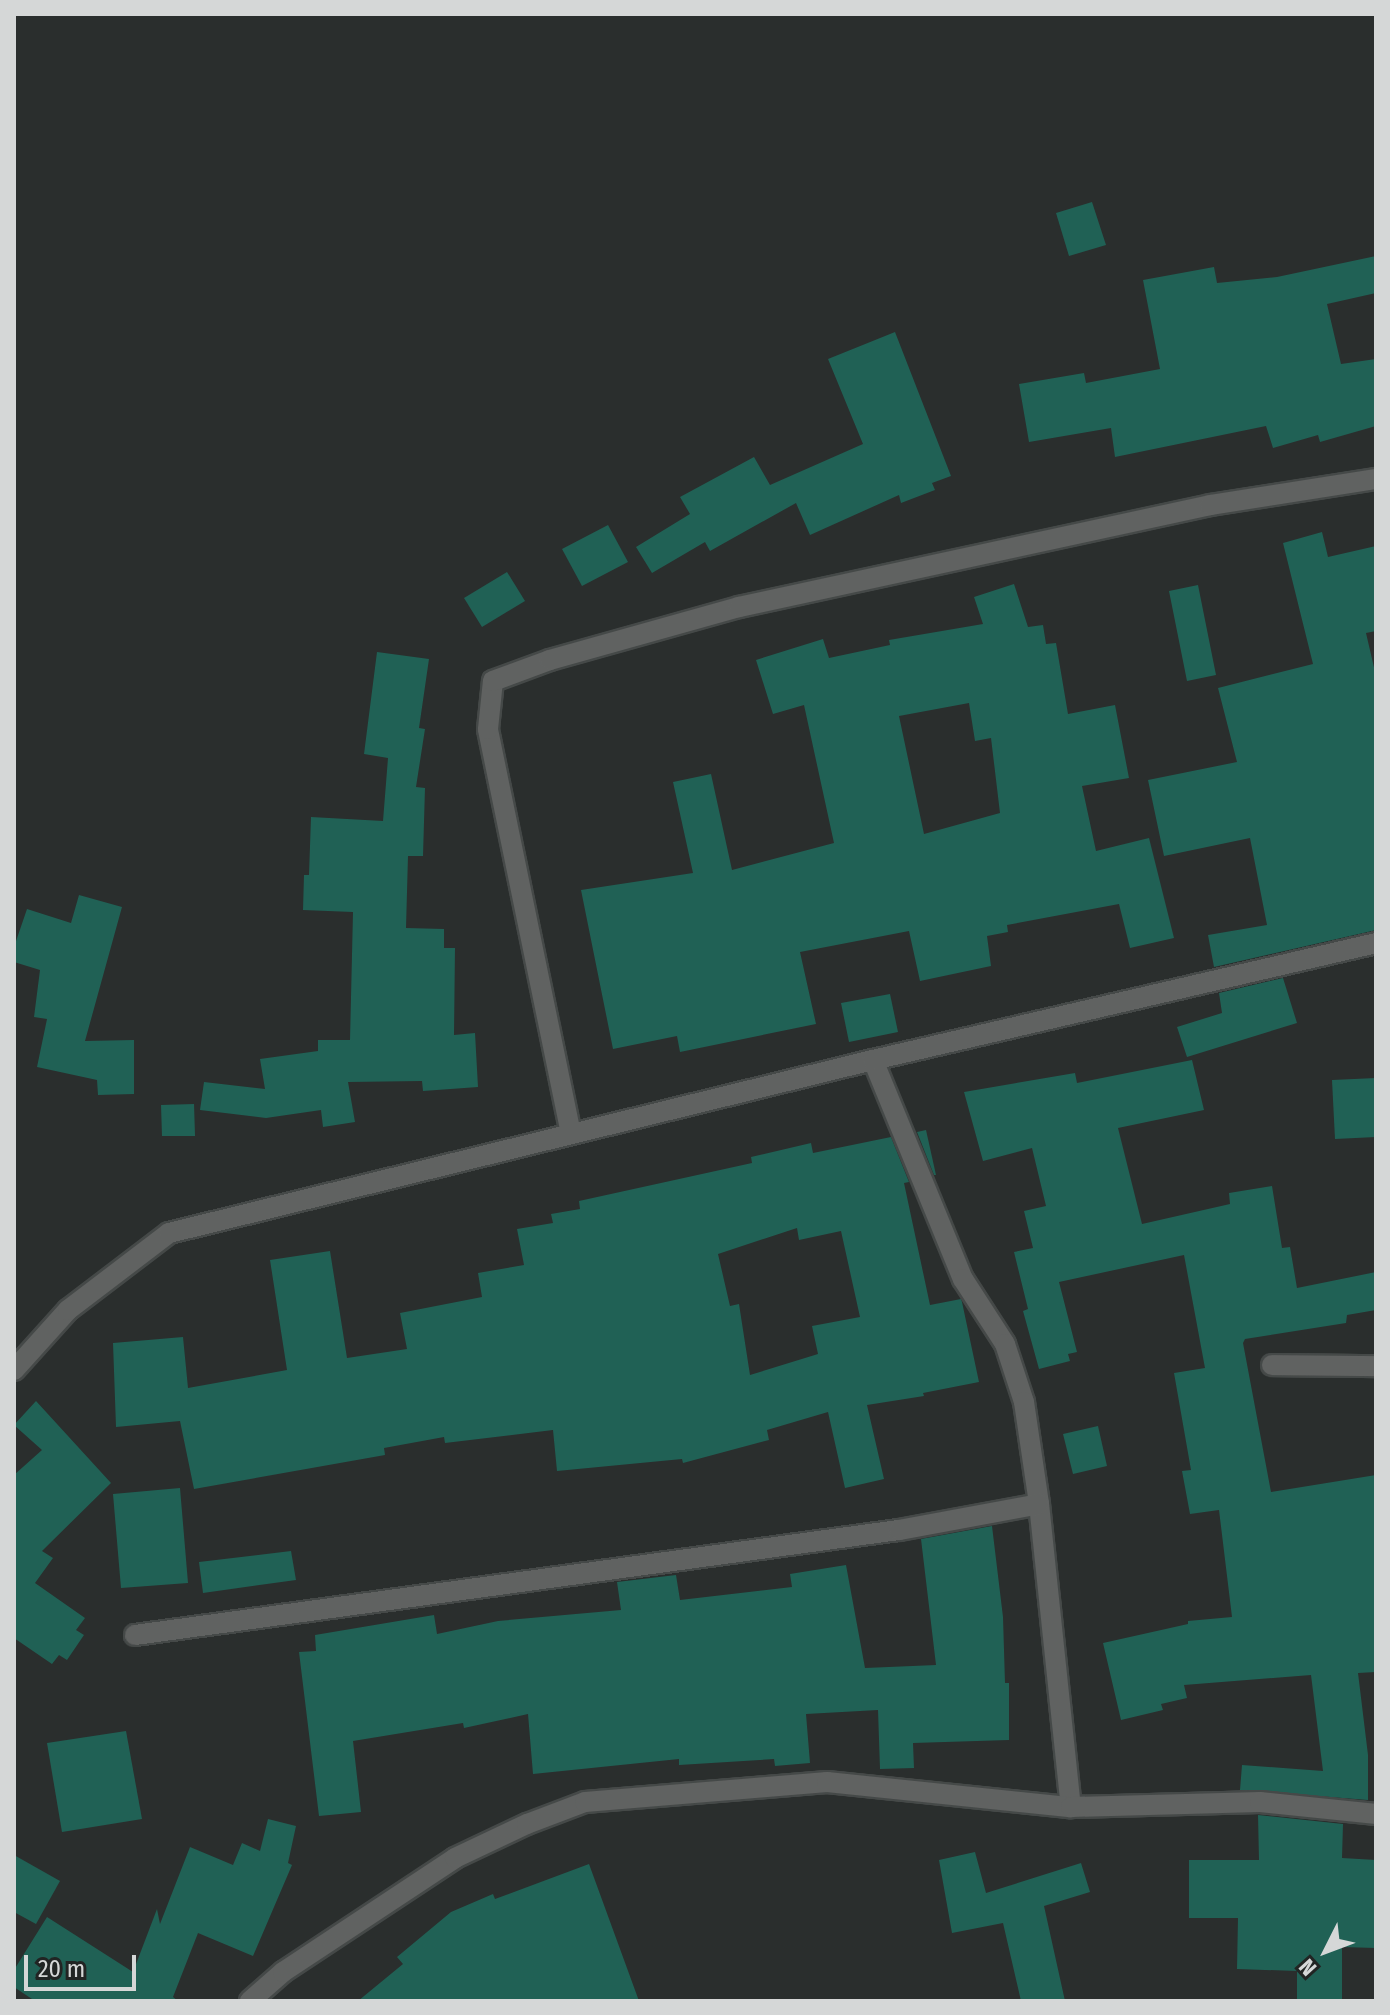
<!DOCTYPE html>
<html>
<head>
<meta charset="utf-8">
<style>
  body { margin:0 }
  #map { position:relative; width:1390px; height:2015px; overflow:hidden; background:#2a2e2d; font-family:"Fira Sans Condensed",sans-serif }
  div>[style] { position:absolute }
  .building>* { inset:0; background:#206155 }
  .roads { filter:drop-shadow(2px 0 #454948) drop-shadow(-2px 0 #454948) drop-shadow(0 2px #454948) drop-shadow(0 -2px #454948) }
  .minor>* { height:20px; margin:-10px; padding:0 10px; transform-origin:10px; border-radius:10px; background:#606261 }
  span { translate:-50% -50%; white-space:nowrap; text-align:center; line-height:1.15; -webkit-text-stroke:8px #212423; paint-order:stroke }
  .frame { position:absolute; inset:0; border:16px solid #d5d7d7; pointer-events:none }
  .north { position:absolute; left:1286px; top:1911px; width:80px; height:80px; -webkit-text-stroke:6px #212423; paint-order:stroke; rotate:228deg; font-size:22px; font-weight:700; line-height:32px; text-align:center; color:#d5d7d7 }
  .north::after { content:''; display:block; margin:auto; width:28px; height:36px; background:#d5d7d7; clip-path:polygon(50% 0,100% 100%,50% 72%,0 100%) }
  .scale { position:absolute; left:24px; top:1955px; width:112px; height:36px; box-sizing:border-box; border:4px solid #d5d7d7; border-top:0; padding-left:10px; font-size:24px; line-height:28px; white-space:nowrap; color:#d5d7d7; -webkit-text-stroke:6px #212423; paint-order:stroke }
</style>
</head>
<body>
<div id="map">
  <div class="building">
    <div style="clip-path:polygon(1092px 202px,1106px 245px,1069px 256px,1056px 213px)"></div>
    <div style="clip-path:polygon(1376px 256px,1376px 293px,1327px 304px,1341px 364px,1376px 359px,1376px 426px,1320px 442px,1318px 435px,1273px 448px,1266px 426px,1115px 457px,1111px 428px,1029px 442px,1019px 384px,1084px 373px,1086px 383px,1160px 369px,1143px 280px,1214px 267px,1217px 283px,1277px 277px)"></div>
    <div style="clip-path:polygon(895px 332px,951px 476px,932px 483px,935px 490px,901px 503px,899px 495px,810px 535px,796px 503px,710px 551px,705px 542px,652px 573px,636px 547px,690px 514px,680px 497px,754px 457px,770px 485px,863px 444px,828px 359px)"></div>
    <div style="clip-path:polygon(608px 525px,628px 562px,582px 586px,562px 549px)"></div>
    <div style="clip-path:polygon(1322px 532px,1328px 557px,1376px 546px,1376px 631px,1366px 633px,1376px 676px,1376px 930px,1214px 967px,1208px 935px,1267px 925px,1250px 838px,1164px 856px,1148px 780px,1237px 762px,1218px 688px,1313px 664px,1283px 543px)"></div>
    <div style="clip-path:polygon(507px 572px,525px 601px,482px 627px,464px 598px)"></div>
    <div style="clip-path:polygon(evenodd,1014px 584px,1028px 627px,1043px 625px,1046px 644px,1056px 643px,1068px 714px,1115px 705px,1129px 778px,1082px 786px,1096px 851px,1149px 838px,1174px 938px,1130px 948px,1119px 904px,1007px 925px,1008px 932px,987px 936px,991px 966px,920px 981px,909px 931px,800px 952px,816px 1024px,680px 1052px,677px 1036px,613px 1049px,581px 890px,693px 873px,673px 782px,711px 774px,732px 870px,834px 843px,804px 705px,773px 714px,756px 660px,823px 639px,829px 658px,890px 645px,889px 640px,983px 624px,974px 597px,1014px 584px,969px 703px,975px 741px,991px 738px,1000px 813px,924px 834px,899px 716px,969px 703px)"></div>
    <div style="clip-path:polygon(1198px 585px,1216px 675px,1187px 681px,1169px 591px)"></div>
    <div style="clip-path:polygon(377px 652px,429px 659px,419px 728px,425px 729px,416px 787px,425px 788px,423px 856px,408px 856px,406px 928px,444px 929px,444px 948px,455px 948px,454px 1035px,475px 1033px,478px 1087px,423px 1091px,422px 1081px,348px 1082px,355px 1122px,323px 1127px,321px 1110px,266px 1118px,200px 1110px,204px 1082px,265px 1089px,260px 1059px,318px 1051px,318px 1040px,350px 1040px,353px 912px,303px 910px,304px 875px,309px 875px,311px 817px,383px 821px,388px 758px,364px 754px)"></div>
    <div style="clip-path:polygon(79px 895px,122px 907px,85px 1041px,134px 1040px,134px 1094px,98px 1095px,97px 1080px,37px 1067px,47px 1019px,34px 1017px,40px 970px,14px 962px,14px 947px,27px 909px,71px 923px)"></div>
    <div style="clip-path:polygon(1283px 978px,1297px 1023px,1187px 1057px,1177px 1027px,1222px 1013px,1219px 993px)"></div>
    <div style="clip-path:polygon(890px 994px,898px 1032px,849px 1042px,841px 1003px)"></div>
    <div style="clip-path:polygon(1192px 1060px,1204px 1110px,1118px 1128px,1142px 1224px,1230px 1204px,1229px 1193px,1272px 1186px,1282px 1248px,1290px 1247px,1297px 1288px,1376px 1272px,1376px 1310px,1347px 1315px,1346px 1323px,1245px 1339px,1243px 1343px,1271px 1492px,1376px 1475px,1376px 1672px,1358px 1673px,1368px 1755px,1368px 1800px,1240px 1790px,1242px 1765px,1323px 1771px,1311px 1675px,1184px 1685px,1187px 1698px,1161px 1704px,1163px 1710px,1121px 1720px,1103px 1643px,1188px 1624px,1188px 1621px,1232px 1617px,1219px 1510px,1190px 1514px,1182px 1471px,1191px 1470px,1174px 1373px,1205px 1368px,1184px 1255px,1059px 1282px,1077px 1352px,1068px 1354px,1070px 1361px,1039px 1369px,1023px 1311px,1028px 1309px,1014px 1252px,1033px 1248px,1024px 1211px,1046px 1206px,1032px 1148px,983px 1161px,964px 1092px,1075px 1073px,1077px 1083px)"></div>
    <div style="clip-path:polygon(1376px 1078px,1376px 1137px,1335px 1139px,1332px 1080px)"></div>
    <div style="clip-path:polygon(194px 1104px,195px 1136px,162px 1136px,161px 1105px)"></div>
    <div style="clip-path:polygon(926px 1130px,936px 1175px,934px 1175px,917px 1132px)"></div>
    <div style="clip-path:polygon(evenodd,891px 1137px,909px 1182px,904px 1183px,930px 1305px,961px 1299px,962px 1302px,979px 1382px,923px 1393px,924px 1396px,867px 1405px,884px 1479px,845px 1488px,828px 1412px,767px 1430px,769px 1440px,683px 1463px,682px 1459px,557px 1471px,553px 1430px,445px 1443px,444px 1437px,384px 1448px,385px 1455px,194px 1489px,180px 1421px,116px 1427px,113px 1343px,183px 1337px,188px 1388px,287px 1370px,270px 1260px,330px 1251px,347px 1358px,407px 1349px,400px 1313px,482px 1297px,478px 1273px,524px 1265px,517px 1229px,553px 1223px,551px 1214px,580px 1209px,579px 1201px,752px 1163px,751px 1157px,811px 1143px,813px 1153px,891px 1137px,797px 1228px,799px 1240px,841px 1231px,860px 1317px,812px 1326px,818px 1354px,750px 1375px,739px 1304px,730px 1306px,718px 1254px,797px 1228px)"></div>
    <div style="clip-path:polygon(36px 1401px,111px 1483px,42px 1551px,53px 1558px,35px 1583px,85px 1618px,76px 1630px,84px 1635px,67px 1660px,59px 1655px,52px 1664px,14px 1638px,14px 1475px,42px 1450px,14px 1425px)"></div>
    <div style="clip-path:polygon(1098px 1426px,1107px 1466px,1073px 1474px,1063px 1434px)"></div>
    <div style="clip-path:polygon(180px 1488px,188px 1583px,121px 1588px,113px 1494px)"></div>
    <div style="clip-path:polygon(992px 1526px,1003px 1617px,1005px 1683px,1009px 1683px,1009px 1740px,913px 1743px,914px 1768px,880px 1769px,878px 1710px,806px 1714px,810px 1763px,775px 1766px,774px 1759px,679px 1765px,679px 1759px,533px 1774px,528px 1714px,464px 1728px,463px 1723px,353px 1741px,361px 1812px,319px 1816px,299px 1652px,316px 1651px,315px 1635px,434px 1615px,437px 1634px,498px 1621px,621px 1610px,617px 1582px,676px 1575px,680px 1600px,792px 1587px,790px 1574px,846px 1565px,865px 1668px,936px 1665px,921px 1539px)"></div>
    <div style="clip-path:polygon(291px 1551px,296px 1580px,203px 1593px,199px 1562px)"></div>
    <div style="clip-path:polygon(126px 1731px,142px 1819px,62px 1832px,47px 1743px)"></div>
    <div style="clip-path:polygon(1258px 1815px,1343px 1824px,1342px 1858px,1376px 1860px,1376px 1948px,1342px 1947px,1342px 2001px,1297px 2001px,1297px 1971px,1237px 1969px,1238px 1918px,1189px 1918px,1189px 1860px,1259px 1860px)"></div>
    <div style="clip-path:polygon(268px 1819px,296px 1826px,288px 1863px,292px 1865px,253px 1956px,198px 1933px,173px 1997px,178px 2001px,35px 2001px,14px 1987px,14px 1970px,47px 1917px,133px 1972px,157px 1909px,160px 1924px,190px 1847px,233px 1865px,242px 1843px,260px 1851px)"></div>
    <div style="clip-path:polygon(975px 1852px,986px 1893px,1081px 1863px,1090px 1892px,1044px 1906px,1065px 2001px,1021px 2001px,1003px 1923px,952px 1933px,939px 1860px)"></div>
    <div style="clip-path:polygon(14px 1855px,60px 1881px,36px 1924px,14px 1912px)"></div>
    <div style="clip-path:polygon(589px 1864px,639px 2001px,358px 2001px,403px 1964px,397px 1957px,451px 1912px,493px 1894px,495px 1899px)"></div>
  </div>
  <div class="roads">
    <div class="minor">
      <div style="left:873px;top:1060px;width:237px;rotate:67.7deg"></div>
      <div style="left:963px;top:1279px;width:77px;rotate:57.1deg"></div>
      <div style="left:1005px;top:1344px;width:61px;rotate:71.9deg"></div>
      <div style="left:1024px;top:1402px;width:103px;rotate:81.6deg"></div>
      <div style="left:1039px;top:1504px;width:305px;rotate:84deg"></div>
      <div style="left:571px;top:1134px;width:413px;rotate:-101.6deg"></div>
      <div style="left:488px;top:729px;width:48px;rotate:-84.1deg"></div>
      <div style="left:493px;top:681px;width:61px;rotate:-20.2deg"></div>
      <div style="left:550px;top:660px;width:196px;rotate:-15.7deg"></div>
      <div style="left:739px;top:607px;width:482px;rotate:-12.2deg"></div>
      <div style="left:1210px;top:505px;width:168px;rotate:-8.9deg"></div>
      <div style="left:1272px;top:1365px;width:104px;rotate:0.6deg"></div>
      <div style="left:14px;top:1370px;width:81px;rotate:-48deg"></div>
      <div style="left:68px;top:1310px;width:127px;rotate:-37.3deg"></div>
      <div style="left:169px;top:1233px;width:725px;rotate:-13.81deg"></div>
      <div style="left:873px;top:1060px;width:516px;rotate:-13.09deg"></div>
      <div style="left:135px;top:1635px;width:771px;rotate:-7.83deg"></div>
      <div style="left:899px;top:1530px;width:142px;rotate:-10.5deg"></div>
      <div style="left:250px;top:2001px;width:44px;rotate:-41.3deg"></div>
      <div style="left:283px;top:1972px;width:206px;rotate:-33.5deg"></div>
      <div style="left:455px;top:1858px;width:80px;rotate:-25.3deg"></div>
      <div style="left:527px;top:1824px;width:62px;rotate:-20.8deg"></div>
      <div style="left:585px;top:1802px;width:243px;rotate:-4.7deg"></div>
      <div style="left:827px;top:1782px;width:245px;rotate:5.9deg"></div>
      <div style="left:1071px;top:1807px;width:189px;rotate:-1.5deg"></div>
      <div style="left:1260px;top:1802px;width:117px;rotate:5.9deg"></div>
    </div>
  </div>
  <div class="frame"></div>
  <div class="north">N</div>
  <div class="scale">20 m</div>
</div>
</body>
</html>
